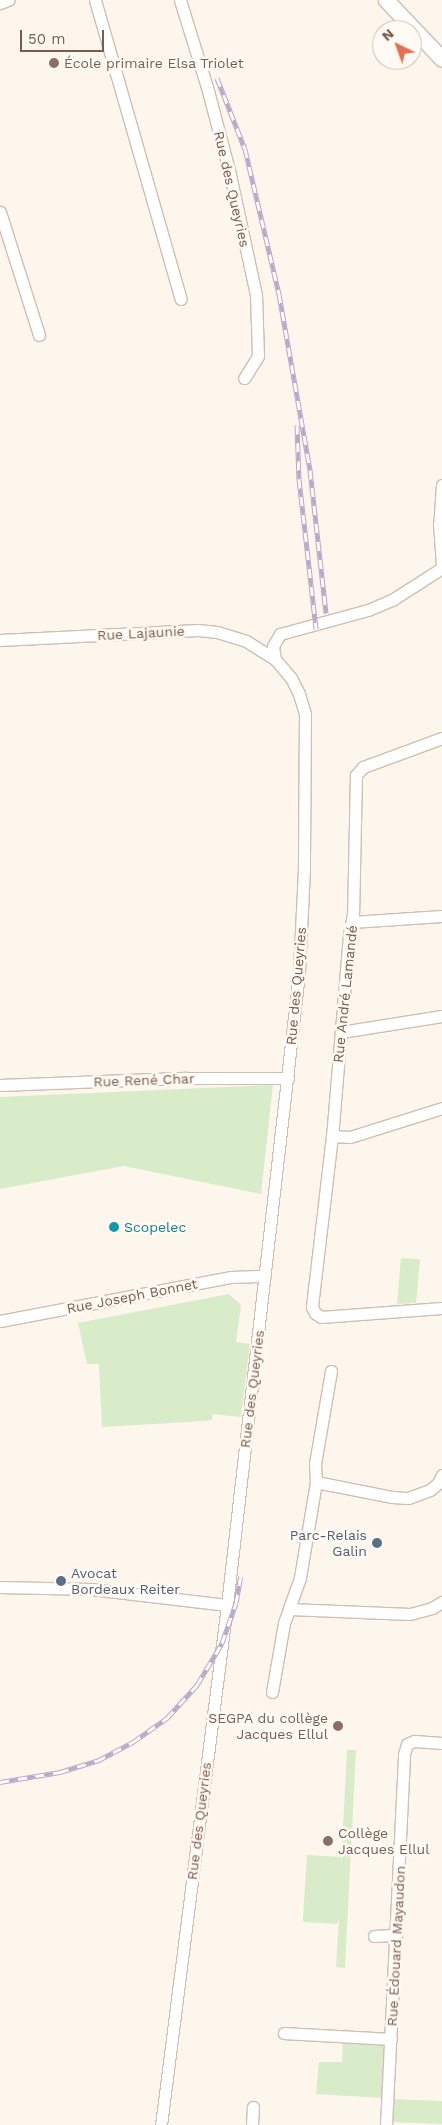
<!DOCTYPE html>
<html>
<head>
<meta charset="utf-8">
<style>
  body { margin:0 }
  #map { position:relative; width:442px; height:2125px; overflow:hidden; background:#fdf6ec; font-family:"Work Sans",sans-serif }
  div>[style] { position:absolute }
  .green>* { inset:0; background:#d8ecc9 }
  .roads { filter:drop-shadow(1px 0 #d1beb0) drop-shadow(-1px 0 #d1beb0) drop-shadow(0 1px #d1beb0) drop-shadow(0 -1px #d1beb0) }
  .minor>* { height:11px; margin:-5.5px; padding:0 5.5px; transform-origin:5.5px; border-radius:5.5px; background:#fff }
  .secondary>* { height:15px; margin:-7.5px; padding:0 7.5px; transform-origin:7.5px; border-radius:7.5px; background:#fff }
  .rail>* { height:5px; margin-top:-2.5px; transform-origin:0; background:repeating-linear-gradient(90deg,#fffaf3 0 9px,#b9a8c9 0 18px); box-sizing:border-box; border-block:1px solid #b9a8c9 }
  .dots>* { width:14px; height:14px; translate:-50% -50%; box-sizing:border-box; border:2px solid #fffaf3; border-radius:50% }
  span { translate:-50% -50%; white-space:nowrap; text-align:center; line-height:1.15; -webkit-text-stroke:5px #fffaf3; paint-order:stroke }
  .education-label { font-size:14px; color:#785e54 }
  .left { translate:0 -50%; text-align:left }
  .right { translate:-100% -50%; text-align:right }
  .street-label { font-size:14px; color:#7a5c4d }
  .culture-label { font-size:14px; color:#0d838f }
  .service-label { font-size:14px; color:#4e5e75 }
  .north { position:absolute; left:372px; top:20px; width:50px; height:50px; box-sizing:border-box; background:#fffaf3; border:1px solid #cabbb1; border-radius:50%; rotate:318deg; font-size:14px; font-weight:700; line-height:20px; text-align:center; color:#7a5c4d }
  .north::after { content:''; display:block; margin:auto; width:18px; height:22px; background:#e76f51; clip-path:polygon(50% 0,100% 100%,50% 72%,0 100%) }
  .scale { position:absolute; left:20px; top:30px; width:84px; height:22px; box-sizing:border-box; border:2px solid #7a5c4d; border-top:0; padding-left:6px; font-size:15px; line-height:18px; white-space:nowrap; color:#7a5c4d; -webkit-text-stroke:4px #fffaf3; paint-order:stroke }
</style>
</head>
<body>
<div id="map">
  <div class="green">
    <div style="clip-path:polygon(273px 1085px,261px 1194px,124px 1166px,0 1189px,0 1097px)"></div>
    <div style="clip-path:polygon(401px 1258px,420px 1259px,416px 1303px,397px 1304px)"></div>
    <div style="clip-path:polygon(229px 1294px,241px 1305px,236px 1342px,250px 1344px,241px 1417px,213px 1414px,212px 1420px,205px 1421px,102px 1427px,99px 1364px,87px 1364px,78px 1323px)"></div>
    <div style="clip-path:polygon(347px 1750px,356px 1750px,345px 1968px,336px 1967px,339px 1918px,337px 1924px,303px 1922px,303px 1917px,307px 1855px,341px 1857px,341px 1866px)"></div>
    <div style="clip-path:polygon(343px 2040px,387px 2042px,383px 2098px,316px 2094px,319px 2062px,342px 2062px)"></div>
    <div style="clip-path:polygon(393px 2099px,442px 2101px,442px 2124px,391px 2122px)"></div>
  </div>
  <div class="roads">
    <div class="minor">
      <div style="left:95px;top:0;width:311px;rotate:74deg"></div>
      <div style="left:180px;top:0;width:91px;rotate:72.8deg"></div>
      <div style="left:207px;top:87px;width:86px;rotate:75.2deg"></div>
      <div style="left:229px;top:170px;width:128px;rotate:77.8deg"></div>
      <div style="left:256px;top:295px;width:61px;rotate:88.1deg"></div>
      <div style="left:258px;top:356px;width:26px;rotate:122deg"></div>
      <div style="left:0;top:3px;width:9px;rotate:-21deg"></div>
      <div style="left:0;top:212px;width:129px;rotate:72.4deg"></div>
      <div style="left:442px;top:485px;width:39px;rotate:94deg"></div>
      <div style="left:439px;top:524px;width:41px;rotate:85.8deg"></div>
      <div style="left:0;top:640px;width:198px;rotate:-2.9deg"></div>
      <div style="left:198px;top:630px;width:19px;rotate:6deg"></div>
      <div style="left:217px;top:632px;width:30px;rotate:17deg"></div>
      <div style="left:246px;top:641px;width:34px;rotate:32deg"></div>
      <div style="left:275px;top:659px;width:25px;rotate:50deg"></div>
      <div style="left:291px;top:678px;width:18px;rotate:63deg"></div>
      <div style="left:299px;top:694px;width:21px;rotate:73deg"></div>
      <div style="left:305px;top:714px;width:155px;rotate:90.4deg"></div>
      <div style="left:304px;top:869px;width:104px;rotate:92.8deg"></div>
      <div style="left:299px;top:973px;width:636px;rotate:96.5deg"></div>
      <div style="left:227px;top:1605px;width:524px;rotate:97.23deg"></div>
      <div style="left:275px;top:659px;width:13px;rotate:-99deg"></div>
      <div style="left:273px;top:646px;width:14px;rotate:-60deg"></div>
      <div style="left:280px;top:634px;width:91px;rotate:-15.3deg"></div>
      <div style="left:368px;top:610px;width:26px;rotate:-23deg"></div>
      <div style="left:392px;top:600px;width:59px;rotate:-32.6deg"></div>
      <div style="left:442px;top:738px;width:84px;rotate:159.8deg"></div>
      <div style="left:363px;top:767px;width:11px;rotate:131deg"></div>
      <div style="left:356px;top:775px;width:139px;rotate:91.2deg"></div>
      <div style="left:353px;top:914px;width:21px;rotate:101deg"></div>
      <div style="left:349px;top:935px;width:202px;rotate:94.8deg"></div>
      <div style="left:332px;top:1136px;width:172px;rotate:96.7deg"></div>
      <div style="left:312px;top:1307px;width:7px;rotate:63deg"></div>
      <div style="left:315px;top:1313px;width:7px;rotate:34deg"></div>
      <div style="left:321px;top:1317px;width:121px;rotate:-4.3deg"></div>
      <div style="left:352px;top:922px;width:90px;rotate:-3.8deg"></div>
      <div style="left:341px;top:1032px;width:102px;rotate:-9deg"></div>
      <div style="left:0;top:1085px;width:186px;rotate:-2.2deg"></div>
      <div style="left:186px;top:1078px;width:102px"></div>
      <div style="left:332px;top:1136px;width:18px;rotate:3deg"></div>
      <div style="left:350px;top:1137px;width:96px;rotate:-17.5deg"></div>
      <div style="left:0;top:1321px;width:234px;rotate:-10.8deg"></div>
      <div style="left:230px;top:1277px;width:35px;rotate:-2deg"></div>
      <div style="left:331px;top:1371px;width:94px;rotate:99.8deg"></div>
      <div style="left:315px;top:1464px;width:18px;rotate:87deg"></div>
      <div style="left:316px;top:1482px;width:97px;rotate:99.5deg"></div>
      <div style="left:300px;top:1578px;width:33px;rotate:110deg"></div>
      <div style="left:289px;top:1609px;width:121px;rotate:2.4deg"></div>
      <div style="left:410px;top:1614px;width:23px;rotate:-15deg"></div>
      <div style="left:432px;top:1608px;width:12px;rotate:-31deg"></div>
      <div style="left:316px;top:1482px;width:77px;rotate:11.2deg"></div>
      <div style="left:392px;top:1497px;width:16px;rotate:4deg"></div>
      <div style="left:408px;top:1498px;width:23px;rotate:-20deg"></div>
      <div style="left:430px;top:1490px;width:11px;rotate:-41deg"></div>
      <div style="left:438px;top:1483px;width:9px;rotate:-63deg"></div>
      <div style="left:0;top:1587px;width:91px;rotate:1.3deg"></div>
      <div style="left:91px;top:1589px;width:137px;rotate:6.7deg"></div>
      <div style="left:272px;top:1692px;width:70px;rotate:-80.1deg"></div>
      <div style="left:284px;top:1623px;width:15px;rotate:-70deg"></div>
      <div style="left:374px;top:1936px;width:22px;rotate:-3deg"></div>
      <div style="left:284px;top:2033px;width:107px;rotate:3.2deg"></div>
      <div style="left:252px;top:2125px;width:18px;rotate:-87deg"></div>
      <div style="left:386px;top:2125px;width:371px;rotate:-87.2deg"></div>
      <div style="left:404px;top:1754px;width:10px;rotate:-73deg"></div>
      <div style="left:407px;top:1744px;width:8px;rotate:-23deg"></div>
      <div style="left:414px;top:1741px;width:28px;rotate:4deg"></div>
    </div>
    <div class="secondary">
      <div style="left:386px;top:0;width:81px;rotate:46.5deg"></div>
    </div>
  </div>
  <div class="rail">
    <div style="left:217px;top:78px;width:76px;rotate:68.5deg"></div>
    <div style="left:245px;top:149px;width:149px;rotate:76.8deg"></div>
    <div style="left:279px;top:294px;width:179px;rotate:80deg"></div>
    <div style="left:310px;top:470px;width:144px;rotate:83.6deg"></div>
    <div style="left:297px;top:425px;width:54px;rotate:87.9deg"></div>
    <div style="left:299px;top:479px;width:151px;rotate:83.5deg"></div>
    <div style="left:0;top:1782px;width:61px;rotate:-9.5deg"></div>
    <div style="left:60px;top:1772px;width:39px;rotate:-17deg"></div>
    <div style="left:97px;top:1761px;width:41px;rotate:-27.8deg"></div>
    <div style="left:133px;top:1742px;width:42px;rotate:-35.2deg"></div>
    <div style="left:167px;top:1718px;width:45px;rotate:-47.7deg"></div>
    <div style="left:197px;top:1685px;width:49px;rotate:-59.2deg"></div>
    <div style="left:222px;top:1643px;width:42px;rotate:-70.7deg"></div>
    <div style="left:236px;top:1603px;width:27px;rotate:-80deg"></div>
  </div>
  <div class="dots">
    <div style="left:54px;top:63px;background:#8d6e63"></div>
    <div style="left:114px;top:1227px;background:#0f9aa8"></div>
    <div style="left:377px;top:1543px;background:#5c6f8a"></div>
    <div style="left:61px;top:1581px;background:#5c6f8a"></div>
    <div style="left:338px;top:1726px;background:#8d6e63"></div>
    <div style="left:328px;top:1841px;background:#8d6e63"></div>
  </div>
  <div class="education-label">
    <span class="left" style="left:64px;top:63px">École primaire Elsa Triolet</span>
    <span class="right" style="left:328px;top:1726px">SEGPA du collège<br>Jacques Ellul</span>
    <span class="left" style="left:338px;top:1841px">Collège<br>Jacques Ellul</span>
  </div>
  <div class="street-label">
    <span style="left:232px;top:189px;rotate:77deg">Rue des Queyries</span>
    <span style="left:141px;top:633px;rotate:-3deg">Rue Lajaunie</span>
    <span style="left:296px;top:986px;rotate:-85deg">Rue des Queyries</span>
    <span style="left:345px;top:994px;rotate:-84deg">Rue André Lamandé</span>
    <span style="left:144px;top:1080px;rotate:-2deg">Rue René Char</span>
    <span style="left:132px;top:1296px;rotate:-11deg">Rue Joseph Bonnet</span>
    <span style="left:252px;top:1389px;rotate:-83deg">Rue des Queyries</span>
    <span style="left:199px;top:1821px;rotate:-83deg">Rue des Queyries</span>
    <span style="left:396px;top:1946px;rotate:-87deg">Rue Édouard Mayaudon</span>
  </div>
  <div class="culture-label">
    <span class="left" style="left:124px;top:1227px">Scopelec</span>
  </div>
  <div class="service-label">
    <span class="right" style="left:367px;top:1543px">Parc-Relais<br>Galin</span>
    <span class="left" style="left:71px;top:1581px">Avocat<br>Bordeaux Reiter</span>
  </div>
  <div class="north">N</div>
  <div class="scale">50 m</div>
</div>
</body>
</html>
